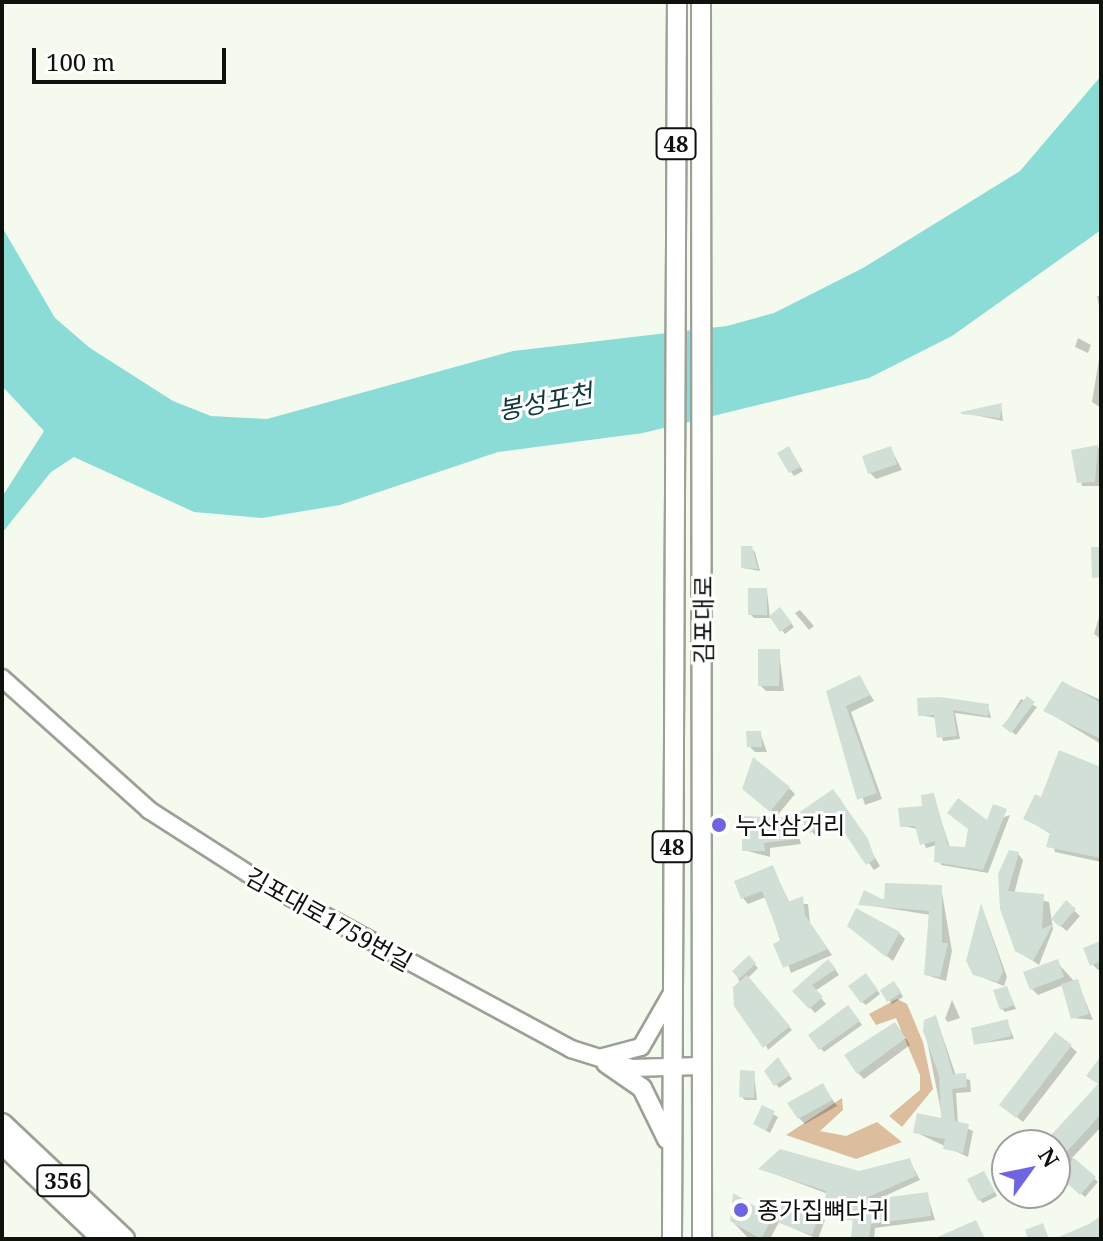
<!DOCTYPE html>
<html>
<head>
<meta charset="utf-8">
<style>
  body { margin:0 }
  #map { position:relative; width:1103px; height:1241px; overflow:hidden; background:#f4fbee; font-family:"Noto Serif","Noto Sans KR",serif }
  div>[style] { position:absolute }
  .green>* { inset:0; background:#dcbe9f }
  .water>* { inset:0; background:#8bdcd7 }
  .shadow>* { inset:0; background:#0003 }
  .building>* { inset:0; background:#d2dfd7 }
  .roads { filter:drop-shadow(2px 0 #9ba196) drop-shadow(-2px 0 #9ba196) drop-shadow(0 2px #9ba196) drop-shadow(0 -2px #9ba196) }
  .secondary>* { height:16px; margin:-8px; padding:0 8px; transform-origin:8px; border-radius:8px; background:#fff }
  .primary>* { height:18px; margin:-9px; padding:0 9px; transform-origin:9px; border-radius:9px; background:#fff }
  .highway>* { height:20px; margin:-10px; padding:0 10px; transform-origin:10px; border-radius:10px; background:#fff }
  .dots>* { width:22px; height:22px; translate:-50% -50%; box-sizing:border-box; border:4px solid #fff; border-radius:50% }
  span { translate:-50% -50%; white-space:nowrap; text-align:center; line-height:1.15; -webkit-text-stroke:6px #fff; paint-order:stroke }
  .shield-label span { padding:2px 6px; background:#fff; border:2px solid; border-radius:6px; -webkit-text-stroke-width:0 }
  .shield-label { font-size:22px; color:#0f110d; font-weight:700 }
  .street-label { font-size:24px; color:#0f110d }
  .poi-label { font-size:24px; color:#0f110d }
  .left { translate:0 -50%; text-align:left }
  .water-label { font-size:26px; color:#133a38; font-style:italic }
  .frame { position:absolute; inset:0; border:4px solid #0f110d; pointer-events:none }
  .north { position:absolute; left:991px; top:1129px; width:80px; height:80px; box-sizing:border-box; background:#fff; border:2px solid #9fa09e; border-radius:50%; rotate:57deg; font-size:22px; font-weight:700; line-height:32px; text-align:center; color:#0f110d }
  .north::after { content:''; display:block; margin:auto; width:28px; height:36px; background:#7065e0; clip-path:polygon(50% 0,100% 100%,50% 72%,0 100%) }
  .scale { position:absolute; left:32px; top:48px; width:194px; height:36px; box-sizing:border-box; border:4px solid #0f110d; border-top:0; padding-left:10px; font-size:24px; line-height:28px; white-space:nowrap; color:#0f110d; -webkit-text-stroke:6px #fff; paint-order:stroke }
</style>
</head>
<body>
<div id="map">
  <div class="green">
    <div style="clip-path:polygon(897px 999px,907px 1004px,923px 1042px,933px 1089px,902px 1127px,889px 1116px,920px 1090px,920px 1075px,896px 1018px,876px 1025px,869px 1014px)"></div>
    <div style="clip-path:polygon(842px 1098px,843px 1110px,820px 1131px,846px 1136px,877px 1122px,902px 1142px,856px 1159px,786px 1135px)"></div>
  </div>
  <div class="water">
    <div style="clip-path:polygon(1101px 76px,1101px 230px,952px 336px,869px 378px,643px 433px,498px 452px,340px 505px,262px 518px,194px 512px,74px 457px,51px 472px,2px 533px,2px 497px,44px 431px,2px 386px,2px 227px,55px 318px,90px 348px,173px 401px,211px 416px,267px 419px,513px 351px,727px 326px,774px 313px,863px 268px,1020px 171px)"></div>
  </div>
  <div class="shadow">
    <div style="clip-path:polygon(1097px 296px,1101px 296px,1101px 308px,1099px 306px)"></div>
    <div style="clip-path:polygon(1078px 338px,1091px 345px,1088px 353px,1075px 347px)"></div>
    <div style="clip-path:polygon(1100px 353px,1101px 353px,1101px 408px,1092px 402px)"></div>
    <div style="clip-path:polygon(1001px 405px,1003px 421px,965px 413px)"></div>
    <div style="clip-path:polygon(1101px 447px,1101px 486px,1082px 486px,1074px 451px)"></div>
    <div style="clip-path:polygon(891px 449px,902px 470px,876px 479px,870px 473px)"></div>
    <div style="clip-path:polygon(792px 453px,803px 471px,794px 476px,791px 472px)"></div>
    <div style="clip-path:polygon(751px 548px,755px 552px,760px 571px,743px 568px)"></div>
    <div style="clip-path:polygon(767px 590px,770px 618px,780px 610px,794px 627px,785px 634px,772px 618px,754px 618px,750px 614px)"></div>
    <div style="clip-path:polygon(800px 610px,814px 626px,809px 630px,795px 613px)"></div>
    <div style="clip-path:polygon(1100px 614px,1101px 614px,1101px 639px,1094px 634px)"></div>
    <div style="clip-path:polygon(779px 651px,784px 691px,766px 691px,760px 685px)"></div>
    <div style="clip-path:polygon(860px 677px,874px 701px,851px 712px,882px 799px,865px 805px,829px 692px)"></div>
    <div style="clip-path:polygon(1063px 683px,1101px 700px,1101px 744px,1046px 711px)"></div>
    <div style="clip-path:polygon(1021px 699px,1037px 707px,1016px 735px,1004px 726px)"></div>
    <div style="clip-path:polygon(920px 700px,988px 706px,991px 718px,955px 713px,960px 739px,943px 741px,936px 718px,920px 715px)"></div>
    <div style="clip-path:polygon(760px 733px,767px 752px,755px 752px,749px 746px)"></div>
    <div style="clip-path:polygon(1101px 769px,1101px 862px,1055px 852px,1051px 834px,1026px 819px,1042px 800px)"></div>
    <div style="clip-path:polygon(789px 788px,795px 794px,777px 816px,751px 795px)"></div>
    <div style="clip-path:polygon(933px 795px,950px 848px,967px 849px,970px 829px,1010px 815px,988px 873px,941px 865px,937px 845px,926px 848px,918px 829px,902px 826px)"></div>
    <div style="clip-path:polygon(839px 797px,880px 866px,874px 870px,839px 822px,817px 837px,811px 831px)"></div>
    <div style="clip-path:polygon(795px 820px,801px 844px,770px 848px,770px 857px,744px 850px)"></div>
    <div style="clip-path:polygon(1018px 854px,1023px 860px,1014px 894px,1049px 902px,1053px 929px,1039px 965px,1017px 950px,1002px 909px)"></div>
    <div style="clip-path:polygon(773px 868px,790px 904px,808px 904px,810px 923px,832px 955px,791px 973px,766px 897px,748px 904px,743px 898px)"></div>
    <div style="clip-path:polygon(941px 887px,952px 951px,946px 981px,926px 975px,931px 915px,860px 904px)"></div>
    <div style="clip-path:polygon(1066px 903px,1080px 916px,1067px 931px,1059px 925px)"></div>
    <div style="clip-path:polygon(982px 907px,1007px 977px,1004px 986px,974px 974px)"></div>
    <div style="clip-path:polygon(856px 932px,899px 933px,905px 939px,893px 961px)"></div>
    <div style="clip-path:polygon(1101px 943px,1101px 969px,1098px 970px,1092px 964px)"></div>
    <div style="clip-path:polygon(749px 958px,758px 968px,748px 978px,792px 1030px,768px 1050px,735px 971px)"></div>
    <div style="clip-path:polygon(1057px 962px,1080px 988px,1093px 1020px,1073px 1018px,1063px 985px,1038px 995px,1032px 989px)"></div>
    <div style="clip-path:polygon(833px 966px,839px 975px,815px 991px,826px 1004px,815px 1013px,795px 991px)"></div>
    <div style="clip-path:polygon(869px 979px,880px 994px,866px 1005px,862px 1002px)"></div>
    <div style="clip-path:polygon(898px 987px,903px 997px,892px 1004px,889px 1000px)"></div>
    <div style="clip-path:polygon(1007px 988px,1016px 1009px,1005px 1012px,1002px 1009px)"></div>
    <div style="clip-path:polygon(952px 1000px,960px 1018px,948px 1022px,945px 1019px)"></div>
    <div style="clip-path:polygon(851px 1011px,862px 1025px,824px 1052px,810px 1035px)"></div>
    <div style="clip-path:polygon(936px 1017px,956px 1076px,970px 1080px,971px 1092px,956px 1093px,958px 1124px,973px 1131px,968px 1157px,915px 1132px,943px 1121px,925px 1031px)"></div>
    <div style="clip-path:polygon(1007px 1021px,1014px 1039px,976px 1044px)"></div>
    <div style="clip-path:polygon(901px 1030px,910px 1045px,864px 1079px,858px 1073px)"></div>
    <div style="clip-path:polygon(1056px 1034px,1077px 1052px,1023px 1122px,1008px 1110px)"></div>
    <div style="clip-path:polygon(781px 1063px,792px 1079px,779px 1088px,776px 1084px)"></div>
    <div style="clip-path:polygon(1101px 1064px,1101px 1127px,1072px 1158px,1098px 1182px,1085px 1197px,1061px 1176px,1072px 1164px,1061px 1155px,1055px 1162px,1055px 1145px,1047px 1145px,1100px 1085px)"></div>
    <div style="clip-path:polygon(754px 1073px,757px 1100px,745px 1100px,741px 1096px)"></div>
    <div style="clip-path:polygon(823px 1086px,837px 1106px,805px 1124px,799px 1118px)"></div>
    <div style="clip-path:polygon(763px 1108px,778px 1117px,770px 1133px,755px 1124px)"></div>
    <div style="clip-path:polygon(909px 1160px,920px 1180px,876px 1200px,927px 1194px,935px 1220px,875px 1228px,874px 1239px,853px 1239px,855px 1220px,832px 1218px,828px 1194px,761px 1169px,859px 1173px)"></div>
    <div style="clip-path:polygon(987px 1177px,997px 1196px,983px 1203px,979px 1199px)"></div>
    <div style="clip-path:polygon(784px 1201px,825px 1220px,818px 1239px,779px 1222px,770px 1239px,749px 1239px,732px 1221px,776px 1222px)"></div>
  </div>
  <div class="building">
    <div style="clip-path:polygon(1002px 403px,1000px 418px,961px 414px,961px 412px)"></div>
    <div style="clip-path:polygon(1098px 445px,1095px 482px,1077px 483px,1071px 450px)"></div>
    <div style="clip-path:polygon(789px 446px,800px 467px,789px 473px,777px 453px)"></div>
    <div style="clip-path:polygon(891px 446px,897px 464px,868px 474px,862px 456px)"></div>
    <div style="clip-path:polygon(741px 546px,752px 546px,758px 569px,741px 568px)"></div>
    <div style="clip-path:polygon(1091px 547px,1101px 547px,1101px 577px,1092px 578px)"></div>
    <div style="clip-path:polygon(748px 588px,767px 588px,767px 615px,748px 615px)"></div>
    <div style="clip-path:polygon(780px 607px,792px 623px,780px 632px,769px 616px)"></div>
    <div style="clip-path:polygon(758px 649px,780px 649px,779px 686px,758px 686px)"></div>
    <div style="clip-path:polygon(860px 675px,870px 695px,846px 706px,877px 793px,857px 800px,826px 691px)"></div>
    <div style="clip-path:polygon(1062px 681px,1101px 703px,1101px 739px,1043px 711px)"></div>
    <div style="clip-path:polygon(1027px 696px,1035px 702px,1011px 733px,1002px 726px)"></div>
    <div style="clip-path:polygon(940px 697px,989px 704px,988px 716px,953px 710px,957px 736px,937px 738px,934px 715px,918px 716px,917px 698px)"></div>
    <div style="clip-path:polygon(746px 731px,761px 731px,762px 747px,747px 747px)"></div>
    <div style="clip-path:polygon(1059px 750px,1101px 767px,1101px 858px,1046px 847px,1050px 832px,1023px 819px,1035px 794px,1041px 797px)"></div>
    <div style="clip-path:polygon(753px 757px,790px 787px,770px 812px,742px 789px)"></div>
    <div style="clip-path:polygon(833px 789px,868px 839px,875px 859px,866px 865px,833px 816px,810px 833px,797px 814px)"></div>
    <div style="clip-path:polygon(934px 793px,948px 846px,965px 847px,968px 829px,947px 813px,958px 798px,987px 820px,993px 804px,1007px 809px,983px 870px,934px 862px,935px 841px,920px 845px,915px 826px,900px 827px,898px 808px,922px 806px,921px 795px)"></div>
    <div style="clip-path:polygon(742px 816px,796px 818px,796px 839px,764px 843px,765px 851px,742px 851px)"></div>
    <div style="clip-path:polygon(1009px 850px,1019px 852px,1008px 891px,1044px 894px,1042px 929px,1053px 924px,1033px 961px,1015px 951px,1000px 909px,998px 874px)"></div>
    <div style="clip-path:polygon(773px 865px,788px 902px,803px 896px,805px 915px,828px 949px,783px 968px,773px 944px,781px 940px,762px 891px,741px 899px,734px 881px)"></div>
    <div style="clip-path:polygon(885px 883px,942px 885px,942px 943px,948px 943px,940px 977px,924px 975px,929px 911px,858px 905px,864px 890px,884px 900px)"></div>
    <div style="clip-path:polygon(1066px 900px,1076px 909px,1060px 927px,1051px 919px)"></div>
    <div style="clip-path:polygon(981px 903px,1003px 971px,998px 982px,973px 975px,966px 961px)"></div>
    <div style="clip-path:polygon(856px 908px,900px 932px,886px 957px,847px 926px)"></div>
    <div style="clip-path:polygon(1101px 941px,1101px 961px,1090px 966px,1083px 948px)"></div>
    <div style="clip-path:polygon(749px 955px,756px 963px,739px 979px,732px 971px)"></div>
    <div style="clip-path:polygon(828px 959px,836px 969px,812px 985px,823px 997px,809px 1009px,792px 991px)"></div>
    <div style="clip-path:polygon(1058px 959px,1064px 977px,1030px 990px,1023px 972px)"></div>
    <div style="clip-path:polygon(866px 973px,878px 990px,861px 1003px,848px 986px)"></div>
    <div style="clip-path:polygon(747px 975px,790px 1026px,763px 1048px,734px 1006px,733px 987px)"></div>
    <div style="clip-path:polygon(1078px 979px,1089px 1014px,1071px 1019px,1061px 984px)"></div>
    <div style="clip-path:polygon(894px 981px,901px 993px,887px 1002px,880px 990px)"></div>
    <div style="clip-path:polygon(1007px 986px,1014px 1005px,1000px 1010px,993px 990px)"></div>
    <div style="clip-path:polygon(848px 1005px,860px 1021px,819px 1050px,808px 1035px)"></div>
    <div style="clip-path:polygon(936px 1015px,953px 1074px,966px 1073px,967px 1087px,952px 1089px,955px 1121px,969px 1124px,963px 1153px,943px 1149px,945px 1139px,913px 1133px,917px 1113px,941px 1118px,939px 1075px,923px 1031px,924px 1020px)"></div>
    <div style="clip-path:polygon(1008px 1019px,1011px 1036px,974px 1045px,971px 1028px)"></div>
    <div style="clip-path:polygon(895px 1022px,906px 1038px,857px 1074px,844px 1055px)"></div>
    <div style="clip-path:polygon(1055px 1032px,1072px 1045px,1016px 1118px,999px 1105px)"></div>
    <div style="clip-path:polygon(1101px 1056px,1101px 1114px,1062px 1157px,1055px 1145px,1042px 1145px,1098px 1084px,1086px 1076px)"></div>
    <div style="clip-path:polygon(778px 1057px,790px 1075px,774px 1086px,764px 1071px)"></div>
    <div style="clip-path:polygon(740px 1070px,755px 1071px,754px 1098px,739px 1097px)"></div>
    <div style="clip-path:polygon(823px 1083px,832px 1100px,798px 1119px,787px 1103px)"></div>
    <div style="clip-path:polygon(762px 1105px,775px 1111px,766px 1131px,753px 1124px)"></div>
    <div style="clip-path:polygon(780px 1149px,859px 1171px,910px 1158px,916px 1176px,859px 1201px,928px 1192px,931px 1216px,871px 1224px,869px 1239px,851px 1239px,853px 1216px,825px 1214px,826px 1191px,758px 1169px)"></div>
    <div style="clip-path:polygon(1074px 1158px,1096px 1177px,1080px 1195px,1059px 1176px)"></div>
    <div style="clip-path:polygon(984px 1171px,995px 1192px,978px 1201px,967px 1179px)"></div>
    <div style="clip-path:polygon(733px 1193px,773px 1217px,761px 1239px,730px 1221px)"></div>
    <div style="clip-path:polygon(783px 1198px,820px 1212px,812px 1235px,774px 1221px)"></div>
    <div style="clip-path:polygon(1101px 1216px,1101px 1239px,1054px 1239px,1089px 1224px)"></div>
    <div style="clip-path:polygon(976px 1220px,985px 1239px,933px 1239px)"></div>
    <div style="clip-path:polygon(1043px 1223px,1049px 1239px,1028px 1239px,1025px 1230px)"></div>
  </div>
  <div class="roads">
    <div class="secondary">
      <div style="left:2px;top:678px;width:198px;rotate:41.9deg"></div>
      <div style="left:149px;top:810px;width:126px;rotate:32.7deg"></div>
      <div style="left:255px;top:878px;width:359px;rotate:28.4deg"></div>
      <div style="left:571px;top:1049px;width:64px;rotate:17.3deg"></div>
      <div style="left:632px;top:1068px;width:69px;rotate:-1.7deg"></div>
      <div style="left:603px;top:1057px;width:39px;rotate:-15deg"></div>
      <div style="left:641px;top:1047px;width:62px;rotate:-60.1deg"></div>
    </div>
    <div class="primary">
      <div style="left:701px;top:2px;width:1237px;rotate:89.95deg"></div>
      <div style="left:606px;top:1063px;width:44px;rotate:34.8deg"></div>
      <div style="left:642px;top:1088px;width:57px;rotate:63.9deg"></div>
      <div style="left:672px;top:1239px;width:1237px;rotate:-89.77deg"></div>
    </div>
    <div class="highway">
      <div style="left:2px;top:1124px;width:168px;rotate:43.3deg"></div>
      <div style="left:2px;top:1143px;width:139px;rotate:43.5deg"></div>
    </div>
  </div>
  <div class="dots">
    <div style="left:719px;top:825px;background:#7065e0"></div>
    <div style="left:741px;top:1210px;background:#7065e0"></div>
  </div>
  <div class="shield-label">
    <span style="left:676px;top:144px">48</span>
    <span style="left:672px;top:847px">48</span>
    <span style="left:63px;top:1181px">356</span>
  </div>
  <div class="street-label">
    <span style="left:703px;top:620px;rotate:-90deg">김포대로</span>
    <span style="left:329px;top:919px;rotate:29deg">김포대로1759번길</span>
  </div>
  <div class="poi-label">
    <span class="left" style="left:735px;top:825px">누산삼거리</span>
    <span class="left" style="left:757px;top:1210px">종가집뼈다귀</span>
  </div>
  <div class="water-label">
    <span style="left:545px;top:402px;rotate:-11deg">봉성포천</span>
  </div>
  <div class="frame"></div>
  <div class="north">N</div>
  <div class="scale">100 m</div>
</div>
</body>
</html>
